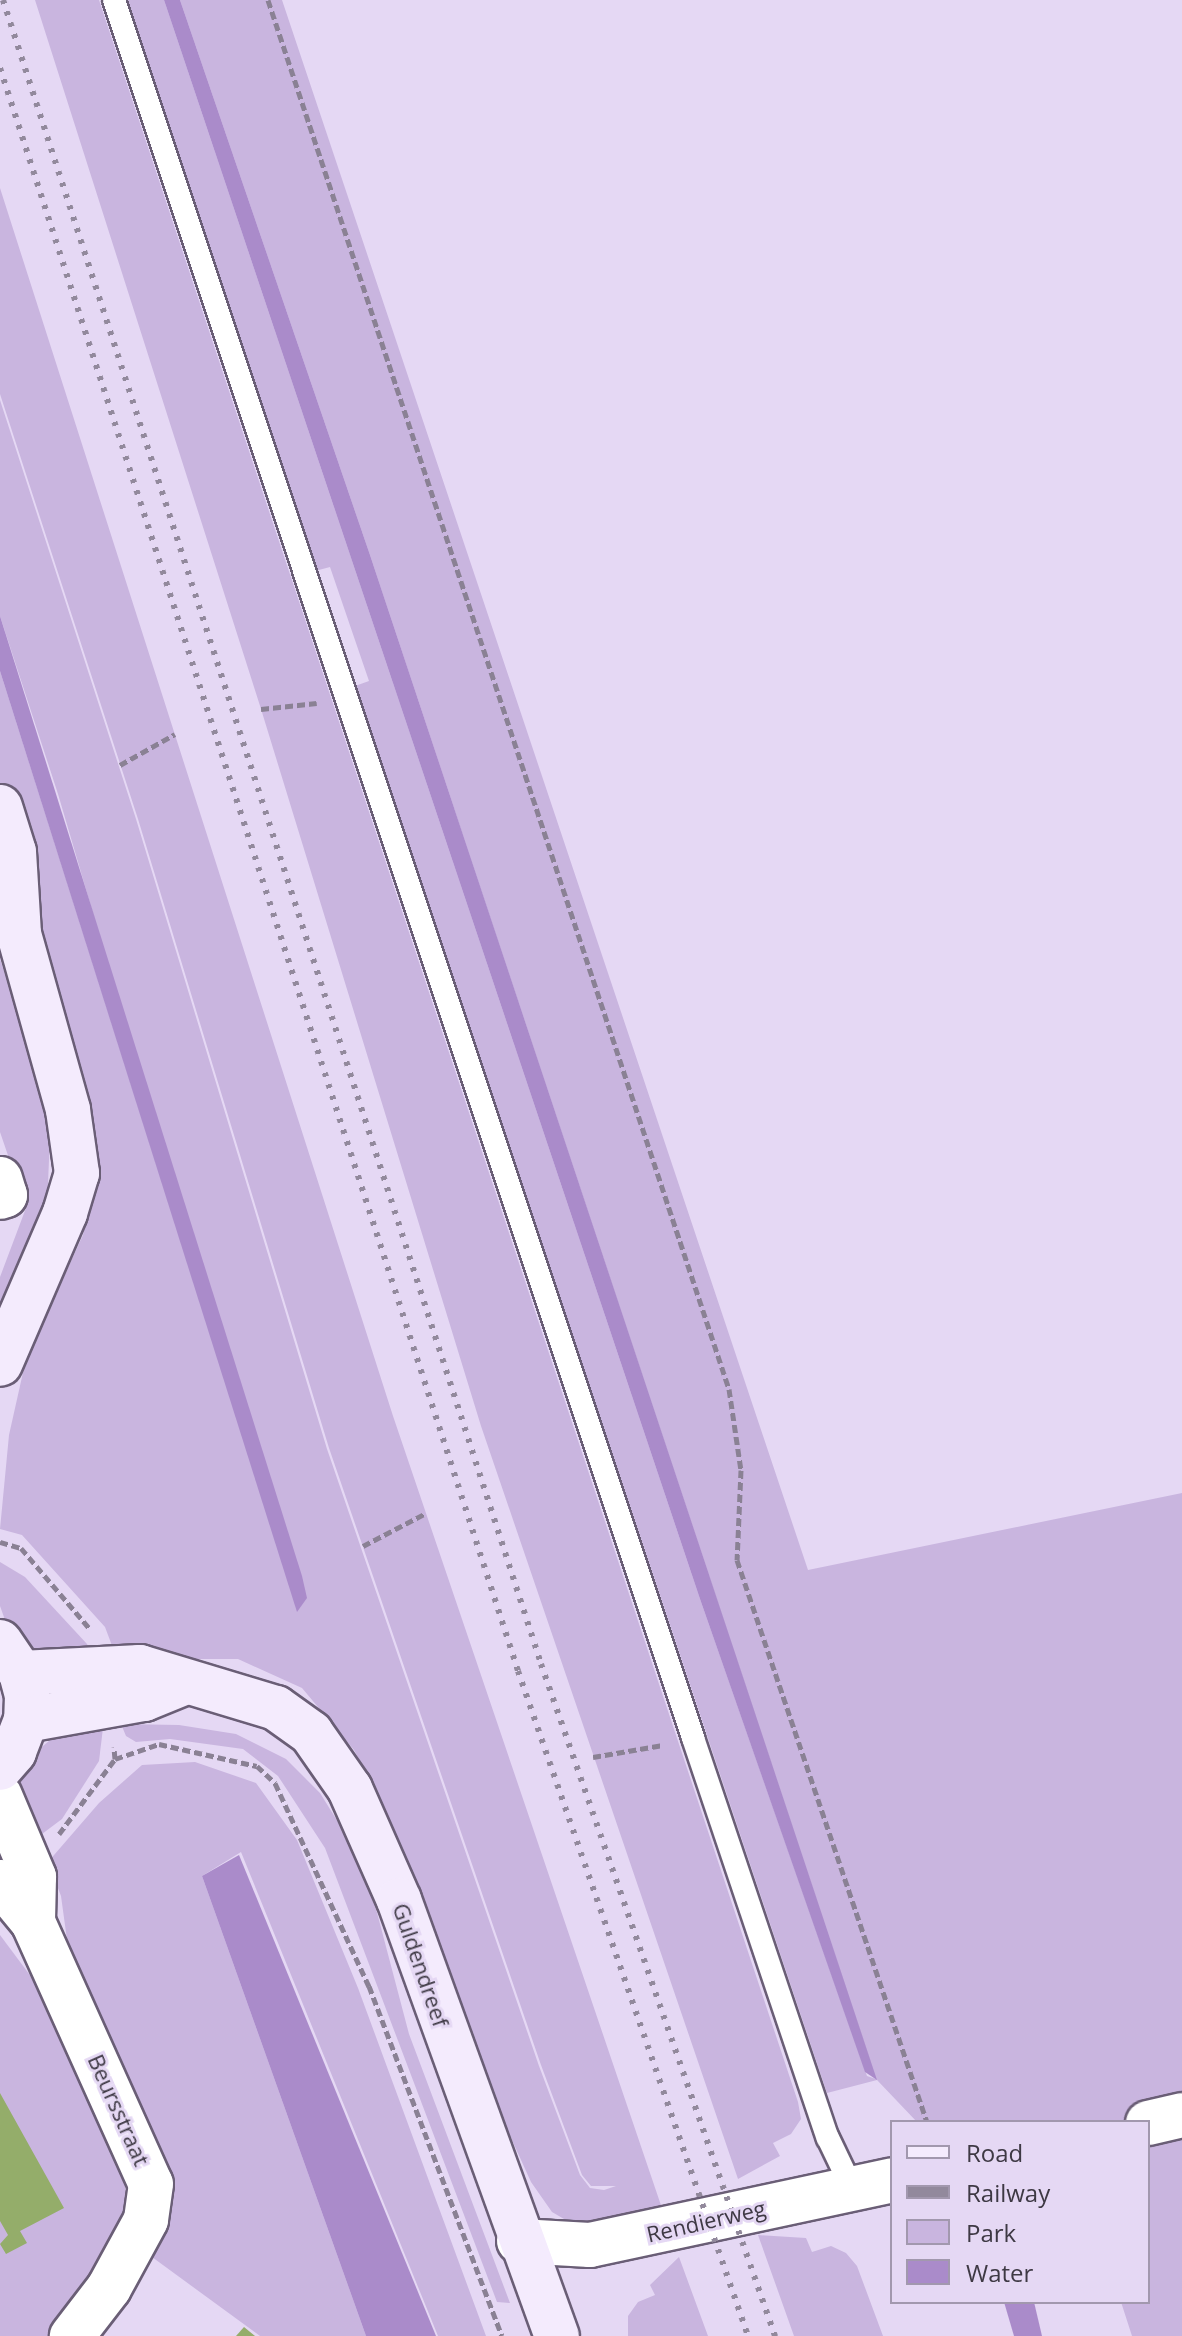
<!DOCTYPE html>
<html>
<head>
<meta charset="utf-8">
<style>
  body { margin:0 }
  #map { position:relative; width:1182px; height:2336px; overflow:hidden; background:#e5d8f4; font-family:"Open Sans",sans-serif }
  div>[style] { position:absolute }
  .green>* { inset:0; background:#c9b5df }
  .water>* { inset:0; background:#aa8bca }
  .building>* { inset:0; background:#94ad6a }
  .path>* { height:5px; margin-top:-2.5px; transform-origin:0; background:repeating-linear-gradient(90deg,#8a8194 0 8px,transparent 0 12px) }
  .roads { filter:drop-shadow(2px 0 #6a5e76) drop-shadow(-2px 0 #6a5e76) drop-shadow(0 2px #6a5e76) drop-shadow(0 -2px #6a5e76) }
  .lane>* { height:22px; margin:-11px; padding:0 11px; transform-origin:11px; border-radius:11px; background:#fff }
  .street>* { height:44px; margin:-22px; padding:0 22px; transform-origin:22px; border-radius:22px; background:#fff }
  .secondary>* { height:44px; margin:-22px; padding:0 22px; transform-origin:22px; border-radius:22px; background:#f4ebfd }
  .rail>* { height:6px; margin-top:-3px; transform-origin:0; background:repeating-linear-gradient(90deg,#92899c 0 4px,transparent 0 12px) }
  span { translate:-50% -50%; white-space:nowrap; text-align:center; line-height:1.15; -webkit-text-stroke:6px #e5d8f4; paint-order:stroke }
  .street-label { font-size:22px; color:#3e3944 }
  .legend { position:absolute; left:890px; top:2120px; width:260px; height:184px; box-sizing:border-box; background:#e5d8f4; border:2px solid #a298ae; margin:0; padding:10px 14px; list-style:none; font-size:24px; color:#3e3944 }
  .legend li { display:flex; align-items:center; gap:16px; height:40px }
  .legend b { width:40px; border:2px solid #a298ae }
</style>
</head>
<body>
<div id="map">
  <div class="green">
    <div style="clip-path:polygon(35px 0,99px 0,798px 2102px,801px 2119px,791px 2134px,773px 2143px,780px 2156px,738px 2179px,481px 1426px,261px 709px)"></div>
    <div style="clip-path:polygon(126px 0,164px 0,700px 1599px,867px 2076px,876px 2079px,370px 555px,180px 0,282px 0,808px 1570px,1182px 1493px,1182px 2107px,1115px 2122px,917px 2122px,877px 2080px,827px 2093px,355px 686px,369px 681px,330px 567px,315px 571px)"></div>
    <div style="clip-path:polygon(0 188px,393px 1416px,667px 2223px,583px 2230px,552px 2212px,531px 2182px,477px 2063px,380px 1799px,354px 1750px,302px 1688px,238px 1659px,117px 1659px,105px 1627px,22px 1535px,0 1529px,9px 1435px,26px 1359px,83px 1235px,99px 1157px,0 786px,0 671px,298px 1611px,58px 794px,0 616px,0 400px,136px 819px,327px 1449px,539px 2066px,580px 2175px,590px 2188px,604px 2190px,616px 2186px,591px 2186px,582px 2175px,541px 2065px,329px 1448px,138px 819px,0 394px)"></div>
    <div style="clip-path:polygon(0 959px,51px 1111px,47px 1208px,0 1310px,0 1277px,26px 1208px,0 1132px)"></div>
    <div style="clip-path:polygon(0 1562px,25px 1577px,87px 1644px,96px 1665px,33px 1654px,9px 1631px,0 1606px)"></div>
    <div style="clip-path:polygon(121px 1724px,179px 1725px,236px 1734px,286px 1759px,320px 1793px,356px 1851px,370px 1886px,409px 2034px,510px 2303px,497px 2302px,325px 1848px,278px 1776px,243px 1749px,170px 1739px,136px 1742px,126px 1736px)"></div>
    <div style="clip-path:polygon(103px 1728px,99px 1761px,62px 1819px,30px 1843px,17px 1789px,31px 1756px,55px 1736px)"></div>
    <div style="clip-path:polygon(195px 1762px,256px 1783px,297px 1840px,358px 1988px,486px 2336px,438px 2336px,241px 1852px,202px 1876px,366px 2336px,260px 2336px,152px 2257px,167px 2216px,68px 1947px,61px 1896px,48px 1862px,99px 1803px,142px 1765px)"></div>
    <div style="clip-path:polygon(0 1935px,41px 1990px,124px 2172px,128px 2219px,51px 2336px,0 2336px)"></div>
    <div style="clip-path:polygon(1182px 2132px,1182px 2336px,1132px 2336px,1121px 2302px,1148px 2302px,1148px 2139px)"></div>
    <div style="clip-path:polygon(758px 2235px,806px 2238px,812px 2252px,831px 2246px,846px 2253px,857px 2266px,883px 2336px,794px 2336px)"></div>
    <div style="clip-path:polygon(679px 2257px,708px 2336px,628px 2336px,628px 2316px,638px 2302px,655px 2295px,650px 2285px)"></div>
  </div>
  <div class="water">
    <div style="clip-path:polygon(164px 0,180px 0,370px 555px,877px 2080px,865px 2072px,700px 1599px)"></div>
    <div style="clip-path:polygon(0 616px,302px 1576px,307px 1598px,297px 1612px,0 671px)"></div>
    <div style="clip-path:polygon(239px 1855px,436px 2336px,366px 2336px,202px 1876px)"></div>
    <div style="clip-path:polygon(1004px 2302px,1034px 2302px,1042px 2336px,1014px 2336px)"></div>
  </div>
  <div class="building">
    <div style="clip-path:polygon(0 2093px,64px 2208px,20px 2231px,27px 2243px,6px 2254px,0 2244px,8px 2235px,0 2221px)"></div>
    <div style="clip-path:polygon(244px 2327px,255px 2336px,236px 2336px)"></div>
  </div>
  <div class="path">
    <div style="left:268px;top:0;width:1464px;rotate:71.64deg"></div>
    <div style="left:729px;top:1389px;width:82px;rotate:81.6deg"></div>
    <div style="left:741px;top:1470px;width:90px;rotate:92.5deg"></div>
    <div style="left:737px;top:1560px;width:593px;rotate:71.32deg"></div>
    <div style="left:261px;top:709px;width:56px;rotate:-6.1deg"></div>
    <div style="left:120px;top:765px;width:63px;rotate:-29.4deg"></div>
    <div style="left:0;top:1542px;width:22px;rotate:16deg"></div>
    <div style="left:21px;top:1548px;width:106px;rotate:49.6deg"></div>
    <div style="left:363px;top:1546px;width:71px;rotate:-27.6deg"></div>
    <div style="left:593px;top:1757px;width:71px;rotate:-9.7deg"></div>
    <div style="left:115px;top:1759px;width:46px;rotate:-18.8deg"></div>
    <div style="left:159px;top:1744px;width:100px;rotate:12.7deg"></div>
    <div style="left:257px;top:1766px;width:25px;rotate:43deg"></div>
    <div style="left:275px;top:1783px;width:224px;rotate:65.2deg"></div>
    <div style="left:369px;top:1986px;width:374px;rotate:69.2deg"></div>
    <div style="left:59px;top:1834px;width:94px;rotate:-53.3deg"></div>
    <div style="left:115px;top:1759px;width:12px;rotate:-95deg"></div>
  </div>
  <div class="roads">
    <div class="lane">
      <div style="left:114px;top:0;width:1832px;rotate:71.57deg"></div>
      <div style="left:693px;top:1738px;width:422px;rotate:71.4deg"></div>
      <div style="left:828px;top:2138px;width:55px;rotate:64.4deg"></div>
    </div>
    <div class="street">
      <div style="left:0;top:1179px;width:17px;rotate:73deg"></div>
      <div style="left:5px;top:1195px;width:5px;rotate:158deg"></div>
      <div style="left:0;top:1796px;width:88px;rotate:67.2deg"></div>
      <div style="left:34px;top:1877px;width:45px;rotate:91.3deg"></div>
      <div style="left:0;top:1882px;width:52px;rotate:50.5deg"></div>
      <div style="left:33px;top:1922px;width:287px;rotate:65.8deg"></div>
      <div style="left:151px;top:2184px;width:36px;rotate:98deg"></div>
      <div style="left:146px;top:2220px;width:77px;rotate:118.6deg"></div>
      <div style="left:109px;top:2288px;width:61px;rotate:127.6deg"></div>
      <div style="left:1148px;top:2123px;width:35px;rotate:-13deg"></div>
      <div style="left:519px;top:2241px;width:71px;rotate:3.2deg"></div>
      <div style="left:590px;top:2245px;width:309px;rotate:-12.1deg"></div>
    </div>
    <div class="secondary">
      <div style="left:0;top:807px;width:47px;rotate:72.7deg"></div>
      <div style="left:14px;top:852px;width:82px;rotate:86.5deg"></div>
      <div style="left:19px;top:934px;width:183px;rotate:74.4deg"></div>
      <div style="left:68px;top:1110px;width:64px;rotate:81.9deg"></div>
      <div style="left:77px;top:1173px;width:42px;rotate:106.7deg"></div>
      <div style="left:65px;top:1213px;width:164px;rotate:113.3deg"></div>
      <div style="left:0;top:1642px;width:37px;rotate:56deg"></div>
      <div style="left:21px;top:1673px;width:24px;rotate:75deg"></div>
      <div style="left:27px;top:1696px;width:24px;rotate:92deg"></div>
      <div style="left:26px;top:1720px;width:34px;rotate:111deg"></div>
      <div style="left:14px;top:1752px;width:21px;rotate:131deg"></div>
      <div style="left:21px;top:1673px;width:119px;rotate:-2.9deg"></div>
      <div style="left:140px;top:1667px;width:142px;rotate:16.8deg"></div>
      <div style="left:276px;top:1708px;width:43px;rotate:35.5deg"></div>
      <div style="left:311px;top:1733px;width:68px;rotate:55.1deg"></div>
      <div style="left:350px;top:1789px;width:121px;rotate:66.2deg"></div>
      <div style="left:399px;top:1900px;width:464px;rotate:70.1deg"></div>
      <div style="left:26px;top:1720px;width:120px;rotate:-10.1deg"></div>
      <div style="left:144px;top:1699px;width:45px;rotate:-22deg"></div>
    </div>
  </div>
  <div class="rail">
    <div style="left:3px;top:0;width:1749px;rotate:72.08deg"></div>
    <div style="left:541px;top:1664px;width:712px;rotate:70.8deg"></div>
    <div style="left:0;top:68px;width:1685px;rotate:72.09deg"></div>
    <div style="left:518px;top:1671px;width:704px;rotate:70.92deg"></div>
  </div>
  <div class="street-label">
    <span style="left:421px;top:1965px;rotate:71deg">Guldendreef</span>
    <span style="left:119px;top:2110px;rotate:66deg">Beursstraat</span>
    <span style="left:706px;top:2221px;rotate:-13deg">Rendierweg</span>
  </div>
  <ul class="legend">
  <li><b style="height:10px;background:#f4ebfd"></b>Road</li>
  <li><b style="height:10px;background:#92899c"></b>Railway</li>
  <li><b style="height:22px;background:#c9b5df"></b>Park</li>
  <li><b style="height:22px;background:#aa8bca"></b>Water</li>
  </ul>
</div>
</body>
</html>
